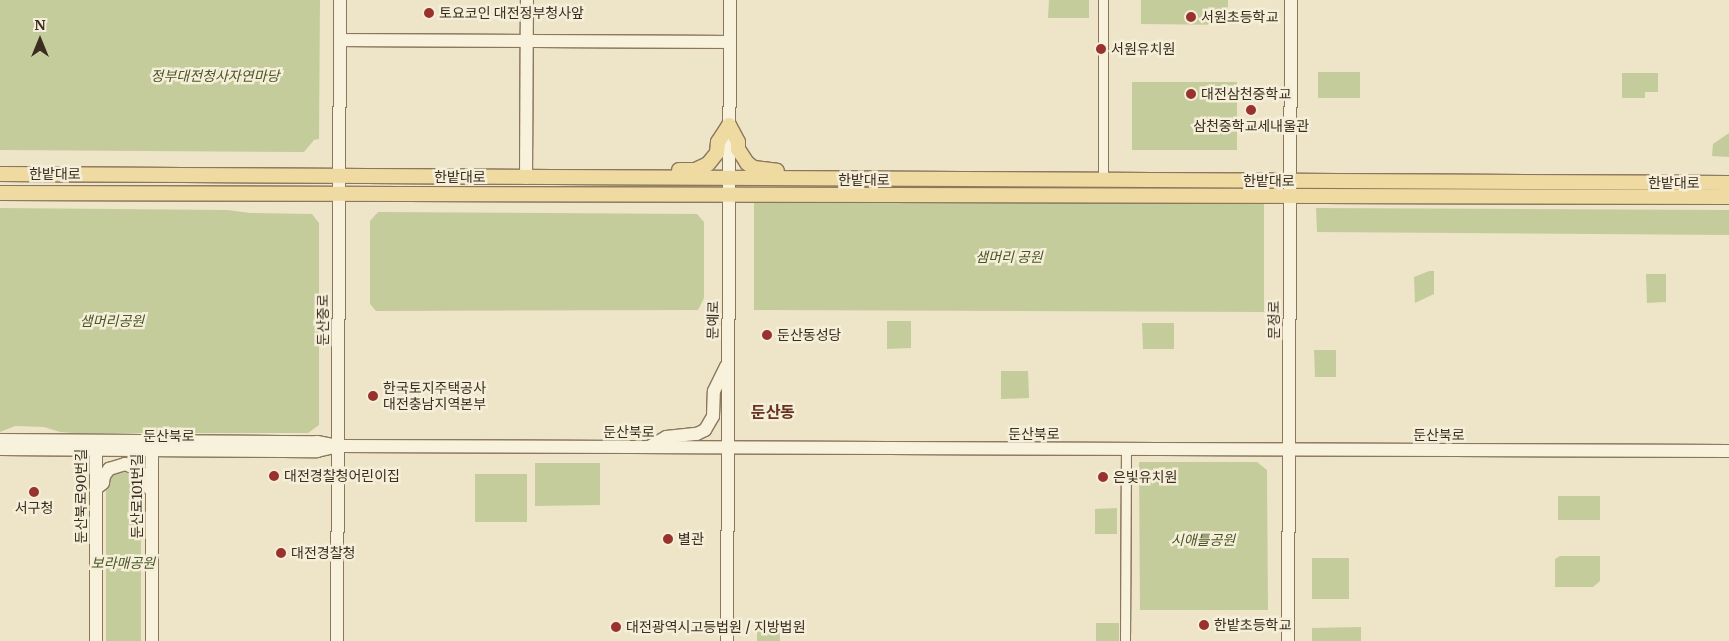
<!DOCTYPE html>
<html>
<head>
<meta charset="utf-8">
<style>
  body { margin:0 }
  #map { position:relative; width:1729px; height:641px; overflow:hidden; background:#eee4c8; font-family:Merriweather,"Noto Sans KR",serif }
  div>[style] { position:absolute }
  .green>* { inset:0; background:#c5cc9c }
  .roads { filter:drop-shadow(1px 0 #8a775d) drop-shadow(-1px 0 #8a775d) drop-shadow(0 1px #8a775d) drop-shadow(0 -1px #8a775d) }
  .street>* { height:9px; margin:-4.5px; padding:0 4.5px; transform-origin:4.5px; border-radius:4.5px; background:#f8f1dc }
  .secondary>* { height:12px; margin:-6px; padding:0 6px; transform-origin:6px; border-radius:6px; background:#f8f1dc }
  .primary>* { height:14px; margin:-7px; padding:0 7px; transform-origin:7px; border-radius:7px; background:#efdaa2 }
  .dots>* { width:14px; height:14px; translate:-50% -50%; box-sizing:border-box; border:2px solid #f5eed8; border-radius:50% }
  span { translate:-50% -50%; white-space:nowrap; text-align:center; line-height:1.15; -webkit-text-stroke:5px #f5eed8; paint-order:stroke }
  .poi-label { font-size:14px; color:#3b2e21 }
  .left { translate:0 -50%; text-align:left }
  .park-label { font-size:14px; color:#495728; font-style:italic }
  .street-label { font-size:14px; color:#3b2e21 }
  .quarter-label { font-size:16px; color:#663221; font-weight:700 }
  .north { position:absolute; left:15px; top:15px; width:50px; height:50px; -webkit-text-stroke:4px #f5eed8; paint-order:stroke; rotate:0deg; font-size:14px; font-weight:700; line-height:20px; text-align:center; color:#3b2e21 }
  .north::after { content:''; display:block; margin:auto; width:18px; height:22px; background:#3b2e21; clip-path:polygon(50% 0,100% 100%,50% 72%,0 100%) }
</style>
</head>
<body>
<div id="map">
  <div class="green">
    <div style="clip-path:polygon(0 0,320px 0,319px 139px,314px 140px,304px 152px,0 150px)"></div>
    <div style="clip-path:polygon(1049px 0,1089px 0,1089px 18px,1048px 18px)"></div>
    <div style="clip-path:polygon(1141px 0,1228px 0,1228px 25px,1141px 24px)"></div>
    <div style="clip-path:polygon(1318px 72px,1360px 72px,1360px 98px,1318px 98px)"></div>
    <div style="clip-path:polygon(1622px 73px,1658px 73px,1658px 92px,1645px 92px,1645px 98px,1622px 98px)"></div>
    <div style="clip-path:polygon(1132px 82px,1237px 82px,1237px 150px,1132px 150px)"></div>
    <div style="clip-path:polygon(1729px 133px,1729px 157px,1712px 156px,1713px 144px)"></div>
    <div style="clip-path:polygon(754px 202px,1264px 203px,1264px 312px,754px 310px)"></div>
    <div style="clip-path:polygon(0 208px,228px 210px,250px 213px,312px 214px,319px 223px,319px 425px,308px 433px,74px 433px,60px 432px,44px 427px,15px 426px,0 432px)"></div>
    <div style="clip-path:polygon(1316px 208px,1729px 210px,1729px 235px,1317px 232px)"></div>
    <div style="clip-path:polygon(378px 212px,697px 214px,704px 222px,704px 298px,698px 310px,376px 311px,370px 304px,370px 221px)"></div>
    <div style="clip-path:polygon(1429px 271px,1434px 271px,1434px 294px,1415px 303px,1414px 277px)"></div>
    <div style="clip-path:polygon(1646px 274px,1666px 274px,1666px 302px,1647px 303px)"></div>
    <div style="clip-path:polygon(887px 321px,911px 321px,911px 348px,887px 349px)"></div>
    <div style="clip-path:polygon(1142px 323px,1174px 323px,1174px 349px,1143px 349px)"></div>
    <div style="clip-path:polygon(1314px 350px,1336px 350px,1336px 377px,1315px 377px)"></div>
    <div style="clip-path:polygon(1001px 371px,1028px 371px,1029px 398px,1001px 399px)"></div>
    <div style="clip-path:polygon(1139px 462px,1257px 462px,1267px 470px,1268px 610px,1140px 610px)"></div>
    <div style="clip-path:polygon(535px 463px,600px 463px,600px 505px,535px 506px)"></div>
    <div style="clip-path:polygon(116px 470px,134px 471px,141px 483px,141px 641px,106px 641px,106px 485px,107px 479px)"></div>
    <div style="clip-path:polygon(475px 474px,527px 474px,527px 522px,475px 522px)"></div>
    <div style="clip-path:polygon(1558px 496px,1600px 496px,1600px 520px,1558px 520px)"></div>
    <div style="clip-path:polygon(1117px 508px,1117px 534px,1095px 534px,1095px 509px)"></div>
    <div style="clip-path:polygon(1560px 556px,1600px 556px,1600px 581px,1593px 587px,1555px 587px,1555px 559px)"></div>
    <div style="clip-path:polygon(1312px 558px,1349px 558px,1349px 599px,1312px 599px)"></div>
    <div style="clip-path:polygon(779px 623px,780px 641px,757px 641px,757px 624px)"></div>
    <div style="clip-path:polygon(1096px 623px,1119px 623px,1119px 641px,1096px 641px)"></div>
    <div style="clip-path:polygon(1361px 627px,1361px 641px,1312px 641px,1312px 628px)"></div>
  </div>
  <div class="roads">
    <div class="street">
      <div style="left:1103px;top:180px;width:180px;rotate:-90deg"></div>
      <div style="left:1125px;top:641px;width:192px;rotate:-89.7deg"></div>
    </div>
    <div class="secondary">
      <div style="left:340px;top:40px;width:389px;rotate:0.3deg"></div>
      <div style="left:526px;top:178px;width:178px;rotate:-89.7deg"></div>
      <div style="left:0;top:440px;width:317px;rotate:0.4deg"></div>
      <div style="left:317px;top:442px;width:21px;rotate:11deg"></div>
      <div style="left:338px;top:446px;width:1391px;rotate:0.21deg"></div>
      <div style="left:96px;top:443px;width:198px;rotate:90deg"></div>
      <div style="left:152px;top:444px;width:197px;rotate:90deg"></div>
      <div style="left:649px;top:447px;width:20px;rotate:-30deg"></div>
      <div style="left:666px;top:437px;width:31px;rotate:-6deg"></div>
      <div style="left:697px;top:434px;width:9px;rotate:-27deg"></div>
      <div style="left:705px;top:430px;width:16px;rotate:-60deg"></div>
      <div style="left:713px;top:416px;width:25px;rotate:-88deg"></div>
      <div style="left:714px;top:391px;width:28px;rotate:-64deg"></div>
      <div style="left:0;top:449px;width:317px;rotate:0.4deg"></div>
      <div style="left:317px;top:451px;width:18px;rotate:-13deg"></div>
      <div style="left:98px;top:487px;width:6px;rotate:-39deg"></div>
      <div style="left:103px;top:483px;width:7px;rotate:-82deg"></div>
      <div style="left:104px;top:476px;width:9px;rotate:-54deg"></div>
      <div style="left:109px;top:469px;width:17px;rotate:-17deg"></div>
      <div style="left:125px;top:464px;width:15px;rotate:20deg"></div>
      <div style="left:139px;top:469px;width:10px;rotate:61deg"></div>
      <div style="left:144px;top:478px;width:6px;rotate:81deg"></div>
      <div style="left:145px;top:484px;width:7px;rotate:45deg"></div>
      <div style="left:337px;top:641px;width:641px;rotate:-89.73deg"></div>
      <div style="left:727px;top:641px;width:641px;rotate:-89.73deg"></div>
      <div style="left:1288px;top:641px;width:641px;rotate:-89.73deg"></div>
    </div>
    <div class="primary">
      <div style="left:679px;top:170px;width:16px"></div>
      <div style="left:695px;top:170px;width:14px;rotate:-25deg"></div>
      <div style="left:708px;top:164px;width:14px;rotate:-51deg"></div>
      <div style="left:717px;top:153px;width:11px;rotate:-85deg"></div>
      <div style="left:718px;top:142px;width:20px;rotate:-57deg"></div>
      <div style="left:729px;top:125px;width:19px;rotate:62deg"></div>
      <div style="left:738px;top:142px;width:7px;rotate:90deg"></div>
      <div style="left:738px;top:149px;width:17px;rotate:57deg"></div>
      <div style="left:747px;top:163px;width:9px;rotate:36deg"></div>
      <div style="left:754px;top:168px;width:23px;rotate:7deg"></div>
      <div style="left:0;top:174px;width:1729px;rotate:0.3deg"></div>
      <div style="left:0;top:193px;width:1729px;rotate:0.13deg"></div>
    </div>
  </div>
  <div class="dots">
    <div style="left:429px;top:13px;background:#98322e"></div>
    <div style="left:1191px;top:17px;background:#98322e"></div>
    <div style="left:1101px;top:49px;background:#98322e"></div>
    <div style="left:1191px;top:94px;background:#98322e"></div>
    <div style="left:1251px;top:110px;background:#98322e"></div>
    <div style="left:767px;top:335px;background:#98322e"></div>
    <div style="left:373px;top:396px;background:#98322e"></div>
    <div style="left:274px;top:476px;background:#98322e"></div>
    <div style="left:1103px;top:477px;background:#98322e"></div>
    <div style="left:34px;top:492px;background:#98322e"></div>
    <div style="left:668px;top:539px;background:#98322e"></div>
    <div style="left:281px;top:553px;background:#98322e"></div>
    <div style="left:1204px;top:625px;background:#98322e"></div>
    <div style="left:616px;top:627px;background:#98322e"></div>
  </div>
  <div class="poi-label">
    <span class="left" style="left:439px;top:13px">토요코인 대전정부청사앞</span>
    <span class="left" style="left:1201px;top:17px">서원초등학교</span>
    <span class="left" style="left:1111px;top:49px">서원유치원</span>
    <span class="left" style="left:1201px;top:94px">대전삼천중학교</span>
    <span style="left:1251px;top:126px">삼천중학교세내울관</span>
    <span class="left" style="left:777px;top:335px">둔산동성당</span>
    <span class="left" style="left:383px;top:396px">한국토지주택공사<br>대전충남지역본부</span>
    <span class="left" style="left:284px;top:476px">대전경찰청어린이집</span>
    <span class="left" style="left:1113px;top:477px">은빛유치원</span>
    <span style="left:34px;top:508px">서구청</span>
    <span class="left" style="left:678px;top:539px">별관</span>
    <span class="left" style="left:291px;top:553px">대전경찰청</span>
    <span class="left" style="left:1214px;top:625px">한밭초등학교</span>
    <span class="left" style="left:626px;top:627px">대전광역시고등법원 / 지방법원</span>
  </div>
  <div class="park-label">
    <span style="left:215px;top:76px">정부대전청사자연마당</span>
    <span style="left:1009px;top:257px">샘머리 공원</span>
    <span style="left:112px;top:321px">샘머리공원</span>
    <span style="left:1203px;top:540px">시애틀공원</span>
    <span style="left:123px;top:563px">보라매공원</span>
  </div>
  <div class="street-label">
    <span style="left:55px;top:174px">한밭대로</span>
    <span style="left:460px;top:177px">한밭대로</span>
    <span style="left:864px;top:180px">한밭대로</span>
    <span style="left:1269px;top:181px">한밭대로</span>
    <span style="left:1674px;top:183px">한밭대로</span>
    <span style="left:323px;top:320px;rotate:-90deg">둔산중로</span>
    <span style="left:713px;top:320px;rotate:-89deg">문예로</span>
    <span style="left:1274px;top:320px;rotate:-90deg">문정로</span>
    <span style="left:629px;top:432px">둔산북로</span>
    <span style="left:1034px;top:434px">둔산북로</span>
    <span style="left:1439px;top:435px">둔산북로</span>
    <span style="left:169px;top:436px">둔산북로</span>
    <span style="left:81px;top:496px;rotate:-90deg">둔산북로90번길</span>
    <span style="left:137px;top:496px;rotate:-90deg">둔산로101번길</span>
  </div>
  <div class="quarter-label">
    <span style="left:773px;top:412px">둔산동</span>
  </div>
  <div class="north">N</div>
</div>
</body>
</html>
